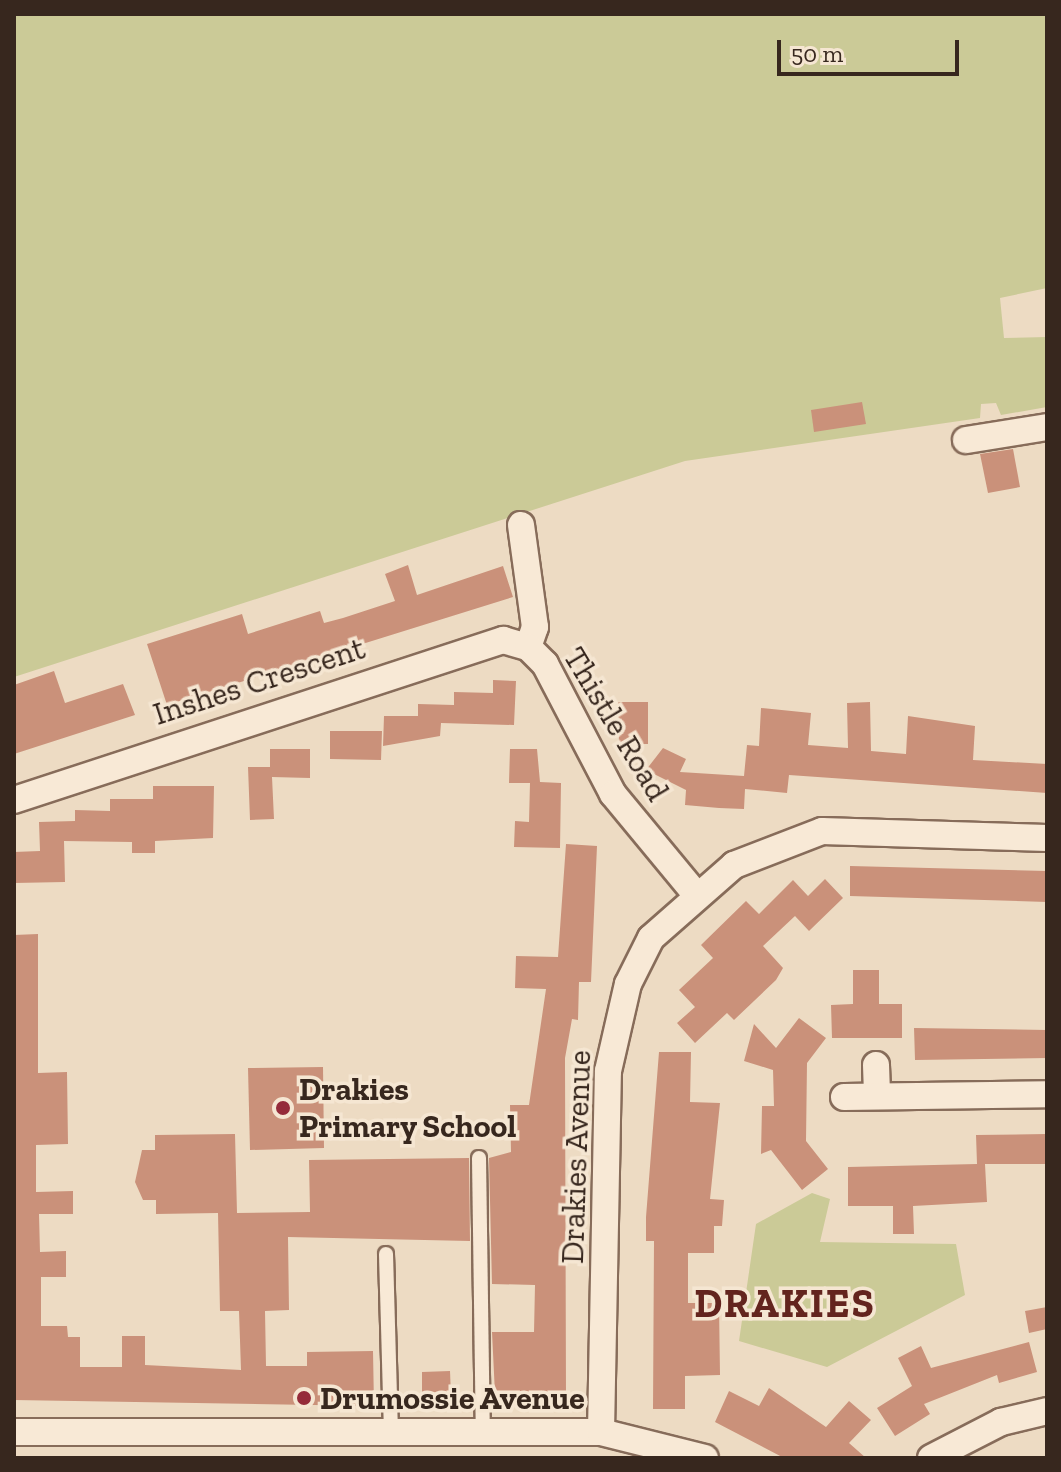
<!DOCTYPE html>
<html>
<head>
<meta charset="utf-8">
<style>
  body { margin:0 }
  #map { position:relative; width:1061px; height:1472px; overflow:hidden; background:#eddbc3; font-family:"Zilla Slab",serif }
  div>[style] { position:absolute }
  .green>* { inset:0; background:#cbca97 }
  .building>* { inset:0; background:#ca917a }
  .roads { filter:drop-shadow(2px 0 #876c5a) drop-shadow(-2px 0 #876c5a) drop-shadow(0 2px #876c5a) drop-shadow(0 -2px #876c5a) }
  .lane>* { height:14px; margin:-7px; padding:0 7px; transform-origin:7px; border-radius:7px; background:#f8e9d6 }
  .street>* { height:26px; margin:-13px; padding:0 13px; transform-origin:13px; border-radius:13px; background:#f8e9d6 }
  .dots>* { width:22px; height:22px; translate:-50% -50%; box-sizing:border-box; border:4px solid #f5e6d2; border-radius:50% }
  span { translate:-50% -50%; white-space:nowrap; text-align:center; line-height:1.15; -webkit-text-stroke:7px #f5e6d2; paint-order:stroke }
  .street-label { font-size:32px; color:#37271e }
  .poi-label { font-size:32px; color:#37271e; font-weight:700 }
  .left { translate:0 -50%; text-align:left }
  .district-label { font-size:40px; color:#63241e; font-weight:700; letter-spacing:2px }
  .frame { position:absolute; inset:0; border:16px solid #37271e; pointer-events:none }
  .scale { position:absolute; left:777px; top:40px; width:182px; height:36px; box-sizing:border-box; border:4px solid #37271e; border-top:0; padding-left:10px; font-size:24px; line-height:28px; white-space:nowrap; color:#37271e; -webkit-text-stroke:6px #f5e6d2; paint-order:stroke }
</style>
</head>
<body>
<div id="map">
  <div class="green">
    <div style="clip-path:polygon(14px 14px,1047px 14px,1047px 288px,1000px 298px,1004px 338px,1047px 337px,1047px 407px,1001px 415px,996px 403px,981px 404px,980px 418px,685px 461px,14px 677px)"></div>
    <div style="clip-path:polygon(812px 1193px,830px 1199px,820px 1242px,956px 1244px,965px 1295px,827px 1367px,739px 1341px,756px 1224px)"></div>
  </div>
  <div class="building">
    <div style="clip-path:polygon(862px 402px,866px 424px,814px 432px,811px 410px)"></div>
    <div style="clip-path:polygon(1013px 449px,1020px 487px,988px 493px,980px 454px)"></div>
    <div style="clip-path:polygon(408px 565px,417px 595px,503px 566px,513px 597px,167px 705px,147px 644px,242px 614px,248px 634px,320px 611px,324px 623px,343px 618px,395px 601px,385px 574px)"></div>
    <div style="clip-path:polygon(54px 671px,65px 703px,123px 684px,135px 715px,14px 754px,14px 685px)"></div>
    <div style="clip-path:polygon(493px 680px,516px 681px,514px 725px,441px 723px,440px 736px,383px 746px,384px 716px,418px 716px,418px 704px,454px 705px,454px 692px,493px 693px)"></div>
    <div style="clip-path:polygon(618px 702px,648px 702px,648px 744px,619px 744px)"></div>
    <div style="clip-path:polygon(870px 702px,871px 751px,906px 754px,908px 716px,975px 726px,973px 760px,1047px 764px,1047px 793px,789px 775px,787px 793px,745px 789px,744px 809px,719px 808px,685px 805px,686px 790px,646px 770px,663px 748px,686px 759px,680px 772px,744px 776px,747px 745px,759px 746px,761px 708px,811px 713px,808px 745px,848px 748px,847px 703px)"></div>
    <div style="clip-path:polygon(330px 731px,382px 731px,381px 760px,330px 759px)"></div>
    <div style="clip-path:polygon(270px 749px,310px 749px,310px 778px,272px 777px,274px 819px,250px 820px,248px 767px,270px 767px)"></div>
    <div style="clip-path:polygon(510px 749px,537px 749px,540px 782px,561px 783px,560px 848px,514px 847px,515px 821px,529px 822px,530px 783px,509px 783px)"></div>
    <div style="clip-path:polygon(153px 786px,214px 786px,213px 838px,155px 841px,155px 853px,132px 853px,132px 842px,64px 841px,65px 882px,14px 883px,14px 852px,40px 851px,39px 822px,75px 821px,75px 810px,110px 811px,110px 799px,153px 799px)"></div>
    <div style="clip-path:polygon(566px 844px,597px 846px,591px 982px,579px 982px,578px 1020px,572px 1019px,565px 1058px,566px 1395px,495px 1394px,492px 1332px,534px 1332px,535px 1285px,492px 1284px,489px 1158px,511px 1152px,510px 1105px,529px 1105px,546px 989px,515px 988px,516px 956px,558px 957px)"></div>
    <div style="clip-path:polygon(850px 866px,1047px 871px,1047px 902px,850px 896px)"></div>
    <div style="clip-path:polygon(825px 879px,843px 898px,809px 931px,795px 916px,763px 946px,783px 968px,776px 980px,734px 1020px,727px 1013px,695px 1043px,677px 1023px,695px 1007px,679px 990px,713px 958px,701px 945px,746px 901px,759px 914px,793px 880px,808px 896px)"></div>
    <div style="clip-path:polygon(38px 934px,38px 1073px,67px 1072px,68px 1144px,36px 1145px,36px 1192px,73px 1191px,73px 1214px,39px 1214px,40px 1252px,66px 1251px,66px 1277px,41px 1277px,41px 1326px,67px 1326px,68px 1337px,80px 1337px,80px 1367px,122px 1367px,122px 1336px,145px 1336px,145px 1365px,241px 1370px,239px 1311px,220px 1311px,218px 1213px,156px 1214px,156px 1200px,143px 1200px,135px 1182px,142px 1150px,155px 1150px,155px 1135px,235px 1134px,237px 1213px,310px 1212px,309px 1160px,469px 1158px,470px 1241px,288px 1237px,289px 1310px,265px 1311px,266px 1366px,307px 1366px,307px 1352px,373px 1351px,374px 1406px,14px 1400px,14px 935px)"></div>
    <div style="clip-path:polygon(853px 970px,879px 970px,879px 1004px,902px 1004px,902px 1038px,832px 1038px,831px 1005px,853px 1004px)"></div>
    <div style="clip-path:polygon(799px 1018px,826px 1038px,807px 1063px,806px 1141px,828px 1169px,802px 1190px,771px 1150px,761px 1154px,762px 1106px,774px 1106px,773px 1070px,744px 1061px,754px 1024px,776px 1048px)"></div>
    <div style="clip-path:polygon(914px 1028px,1047px 1030px,1047px 1058px,915px 1060px)"></div>
    <div style="clip-path:polygon(659px 1052px,691px 1052px,690px 1102px,720px 1103px,710px 1199px,724px 1200px,722px 1226px,714px 1226px,714px 1253px,688px 1253px,688px 1303px,719px 1303px,720px 1375px,685px 1376px,685px 1409px,653px 1409px,654px 1241px,646px 1241px,646px 1217px)"></div>
    <div style="clip-path:polygon(323px 1067px,324px 1148px,250px 1150px,248px 1068px)"></div>
    <div style="clip-path:polygon(1047px 1134px,1047px 1164px,985px 1164px,987px 1202px,913px 1206px,914px 1234px,893px 1234px,893px 1206px,848px 1206px,848px 1167px,977px 1164px,976px 1135px)"></div>
    <div style="clip-path:polygon(1047px 1307px,1047px 1329px,1029px 1333px,1025px 1311px)"></div>
    <div style="clip-path:polygon(1029px 1342px,1037px 1372px,999px 1383px,997px 1375px,924px 1404px,930px 1414px,895px 1436px,877px 1408px,912px 1386px,898px 1358px,921px 1346px,931px 1368px)"></div>
    <div style="clip-path:polygon(450px 1371px,451px 1396px,422px 1397px,422px 1372px)"></div>
    <div style="clip-path:polygon(769px 1388px,826px 1427px,849px 1401px,871px 1420px,849px 1443px,866px 1458px,784px 1458px,715px 1422px,729px 1391px,759px 1406px)"></div>
  </div>
  <div class="roads">
    <div class="lane">
      <div style="left:479px;top:1158px;width:278px;rotate:89.2deg"></div>
      <div style="left:386px;top:1254px;width:183px;rotate:88.4deg"></div>
    </div>
    <div class="street">
      <div style="left:966px;top:440px;width:82px;rotate:-9.1deg"></div>
      <div style="left:521px;top:525px;width:103px;rotate:82.2deg"></div>
      <div style="left:535px;top:627px;width:21px;rotate:109deg"></div>
      <div style="left:14px;top:800px;width:515px;rotate:-18.12deg"></div>
      <div style="left:503px;top:640px;width:26px;rotate:16deg"></div>
      <div style="left:528px;top:647px;width:24px;rotate:45deg"></div>
      <div style="left:545px;top:664px;width:147px;rotate:62.4deg"></div>
      <div style="left:613px;top:794px;width:129px;rotate:50.4deg"></div>
      <div style="left:876px;top:1065px;width:31px;rotate:88deg"></div>
      <div style="left:844px;top:1097px;width:203px;rotate:-0.8deg"></div>
      <div style="left:14px;top:1432px;width:587px"></div>
      <div style="left:601px;top:1432px;width:107px;rotate:14deg"></div>
      <div style="left:601px;top:1432px;width:361px;rotate:-88.9deg"></div>
      <div style="left:608px;top:1071px;width:89px;rotate:-77.1deg"></div>
      <div style="left:628px;top:984px;width:51px;rotate:-63.4deg"></div>
      <div style="left:651px;top:938px;width:111px;rotate:-41.3deg"></div>
      <div style="left:734px;top:865px;width:94px;rotate:-21.1deg"></div>
      <div style="left:822px;top:831px;width:225px;rotate:1.8deg"></div>
      <div style="left:931px;top:1458px;width:79px;rotate:-27.2deg"></div>
      <div style="left:1001px;top:1422px;width:47px;rotate:-13.4deg"></div>
    </div>
  </div>
  <div class="dots">
    <div style="left:283px;top:1108px;background:#952b3a"></div>
    <div style="left:304px;top:1398px;background:#952b3a"></div>
  </div>
  <div class="street-label">
    <span style="left:259px;top:681px;rotate:-18deg">Inshes Crescent</span>
    <span style="left:616px;top:724px;rotate:59deg">Thistle Road</span>
    <span style="left:576px;top:1157px;rotate:-88deg">Drakies Avenue</span>
  </div>
  <div class="poi-label">
    <span class="left" style="left:299px;top:1108px">Drakies<br>Primary School</span>
    <span class="left" style="left:320px;top:1398px">Drumossie Avenue</span>
  </div>
  <div class="district-label">
    <span style="left:785px;top:1303px">DRAKIES</span>
  </div>
  <div class="frame"></div>
  <div class="scale">50 m</div>
</div>
</body>
</html>
